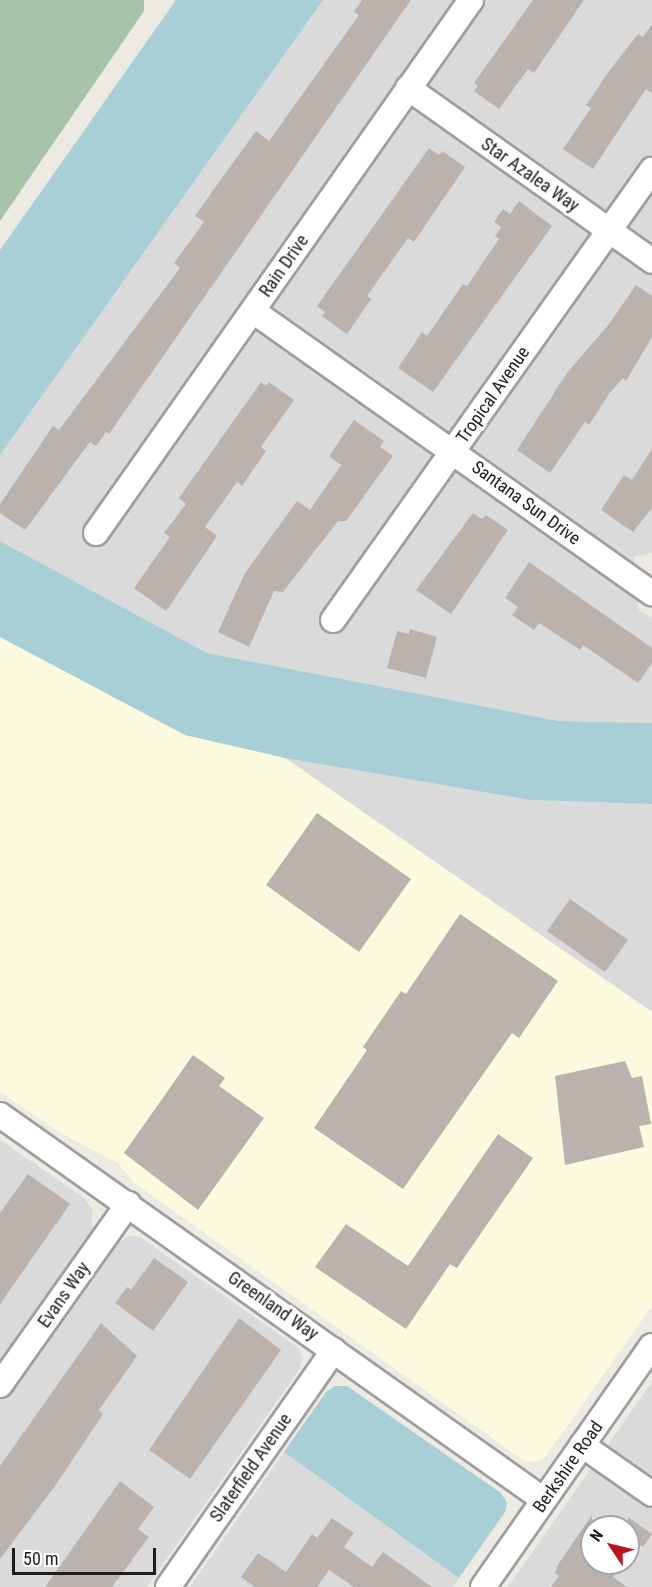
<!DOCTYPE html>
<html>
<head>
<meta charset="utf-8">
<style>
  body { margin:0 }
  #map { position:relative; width:652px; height:1587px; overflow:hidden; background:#ede9e3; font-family:"Roboto Condensed",sans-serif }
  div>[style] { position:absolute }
  .residential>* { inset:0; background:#dbdada }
  .education>* { inset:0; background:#fbf9de }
  .cemetery>* { inset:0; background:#a7c3a9 }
  .water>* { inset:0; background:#a8cfd6 }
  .building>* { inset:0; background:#bab2ad }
  .roads { filter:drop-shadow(2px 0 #9e9e9e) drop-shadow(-2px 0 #9e9e9e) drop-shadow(0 2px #9e9e9e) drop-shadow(0 -2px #9e9e9e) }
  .minor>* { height:24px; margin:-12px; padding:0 12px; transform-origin:12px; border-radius:12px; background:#fff }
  span { translate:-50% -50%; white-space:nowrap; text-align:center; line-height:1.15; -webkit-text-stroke:6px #fff; paint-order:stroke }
  .street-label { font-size:18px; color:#1d1d1d }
  .north { position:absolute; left:580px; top:1515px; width:60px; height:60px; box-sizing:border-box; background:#fff; border:2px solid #a5a5a5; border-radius:50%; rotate:305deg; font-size:16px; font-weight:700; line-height:24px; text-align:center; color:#1d1d1d }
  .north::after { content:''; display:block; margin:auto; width:21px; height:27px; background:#b6141e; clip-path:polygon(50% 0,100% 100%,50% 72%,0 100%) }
  .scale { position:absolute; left:12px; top:1548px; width:144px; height:27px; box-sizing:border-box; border:3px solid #1d1d1d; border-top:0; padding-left:8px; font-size:18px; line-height:21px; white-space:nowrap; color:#1d1d1d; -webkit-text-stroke:4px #fff; paint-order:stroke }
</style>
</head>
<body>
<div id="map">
  <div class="residential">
    <div style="clip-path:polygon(323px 0,652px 0,652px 553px,634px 557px,639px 610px,652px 618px,652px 723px,559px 721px,207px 653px,0 541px,0 455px)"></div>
    <div style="clip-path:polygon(285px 758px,530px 800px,652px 804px,652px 1012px)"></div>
    <div style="clip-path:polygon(0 1140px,84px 1198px,93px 1210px,91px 1224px,120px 1242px,128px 1236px,140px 1237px,297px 1347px,303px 1357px,299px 1370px,147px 1587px,0 1587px)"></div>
    <div style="clip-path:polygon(evenodd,652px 1382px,652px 1587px,508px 1587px,571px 1497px,652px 1382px,592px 1527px,628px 1527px,628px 1563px,592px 1563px,592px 1527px)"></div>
    <div style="clip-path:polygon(284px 1452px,459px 1578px,453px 1587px,190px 1587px)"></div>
  </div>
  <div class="education">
    <div style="clip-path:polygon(0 637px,185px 735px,285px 758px,652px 1012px,652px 1306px,546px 1456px,537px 1462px,524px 1461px,133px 1182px,118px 1163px,62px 1134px,0 1092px)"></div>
  </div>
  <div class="cemetery">
    <div style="clip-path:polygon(0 0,144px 0,144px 11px,0 221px)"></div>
  </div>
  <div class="water">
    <div style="clip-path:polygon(176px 0,323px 0,0 455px,0 250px)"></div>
    <div style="clip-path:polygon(0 541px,207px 653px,559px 721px,652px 723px,652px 804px,530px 800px,285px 758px,185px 735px,0 637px)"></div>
    <div style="clip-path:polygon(335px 1386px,347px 1386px,501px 1493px,507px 1503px,505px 1512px,459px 1578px,284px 1452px,326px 1392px)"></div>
  </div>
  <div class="building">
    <div style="clip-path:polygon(362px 0,411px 0,109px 434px,106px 432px,96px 446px,90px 442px,25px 530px,0 513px,0 504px,53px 426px,59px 430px,180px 268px,174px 263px,204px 222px,195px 216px,219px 182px,256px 131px,269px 141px,359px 15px,354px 12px)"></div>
    <div style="clip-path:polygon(533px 0,584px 0,534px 73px,528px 69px,499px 109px,474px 91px,478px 86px,474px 83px)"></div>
    <div style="clip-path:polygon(652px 24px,652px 93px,646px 89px,593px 169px,563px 149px,591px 108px,586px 105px,609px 71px,638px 34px,643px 37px)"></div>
    <div style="clip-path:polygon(429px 148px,439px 155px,442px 151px,465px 167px,414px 242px,408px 238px,367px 296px,371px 299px,347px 334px,322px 316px,325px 312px,317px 306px)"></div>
    <div style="clip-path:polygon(519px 201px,552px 226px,433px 392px,398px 368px,422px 332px,427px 336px,463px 284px,467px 286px,499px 239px,495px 236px,501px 227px,494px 222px,503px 209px,510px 214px)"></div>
    <div style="clip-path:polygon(636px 285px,652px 296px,652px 337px,626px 381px,623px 378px,609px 394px,589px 425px,585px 422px,550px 473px,517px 450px,567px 373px,609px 324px)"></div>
    <div style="clip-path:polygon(261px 382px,266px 386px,269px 382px,294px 400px,261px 447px,266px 451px,242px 486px,237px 482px,205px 527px,217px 536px,166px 611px,134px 588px,170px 537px,164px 533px,186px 504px,179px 498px)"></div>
    <div style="clip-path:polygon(354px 420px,384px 441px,380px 447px,393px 456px,346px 521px,338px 521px,283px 592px,274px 591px,249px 647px,218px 632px,245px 573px,297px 501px,310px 510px,341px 465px,329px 456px)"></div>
    <div style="clip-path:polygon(652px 449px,652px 508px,633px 532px,601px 510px,624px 475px,632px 480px)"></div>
    <div style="clip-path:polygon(473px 513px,482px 519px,486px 515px,508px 530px,451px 614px,416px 590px)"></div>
    <div style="clip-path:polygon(529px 562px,652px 648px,652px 663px,638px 683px,583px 645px,580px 650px,539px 623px,534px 630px,512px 615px,518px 607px,505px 598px)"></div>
    <div style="clip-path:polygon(410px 629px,437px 637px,426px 678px,387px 668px,397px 631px,409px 634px)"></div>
    <div style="clip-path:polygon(317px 813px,411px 879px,359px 952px,266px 885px)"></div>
    <div style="clip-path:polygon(570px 899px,628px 940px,605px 972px,547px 931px)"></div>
    <div style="clip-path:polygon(460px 914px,558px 981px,519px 1038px,512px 1033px,403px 1189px,314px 1128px,367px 1050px,363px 1047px,401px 991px,406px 994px)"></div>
    <div style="clip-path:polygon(193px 1055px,225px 1078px,219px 1086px,264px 1118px,198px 1210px,124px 1153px)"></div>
    <div style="clip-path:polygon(625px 1061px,632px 1078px,642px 1076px,651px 1124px,639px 1126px,644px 1147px,565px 1165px,555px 1076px)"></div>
    <div style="clip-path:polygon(498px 1134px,533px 1158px,457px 1268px,450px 1264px,406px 1329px,315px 1267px,346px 1224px,408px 1266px)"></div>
    <div style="clip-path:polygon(28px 1174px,70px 1204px,0 1304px,0 1213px)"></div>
    <div style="clip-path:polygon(154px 1258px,188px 1282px,153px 1331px,115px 1303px,127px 1287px,131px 1290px)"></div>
    <div style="clip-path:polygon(239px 1318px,281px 1350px,190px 1479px,149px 1450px)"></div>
    <div style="clip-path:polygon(101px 1323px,137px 1356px,99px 1410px,103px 1414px,55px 1486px,0 1559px,0 1466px)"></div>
    <div style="clip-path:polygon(120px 1481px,154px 1507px,138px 1529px,149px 1537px,132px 1560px,112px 1587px,45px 1587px)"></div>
    <div style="clip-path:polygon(592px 1515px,592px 1563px,623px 1563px,613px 1577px,627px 1587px,551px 1587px,559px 1576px,555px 1573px,559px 1563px)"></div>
    <div style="clip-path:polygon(628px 1517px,652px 1534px,643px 1547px,628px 1537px)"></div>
    <div style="clip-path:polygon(332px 1518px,354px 1533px,344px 1547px,372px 1567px,383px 1552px,432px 1587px,354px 1587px,329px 1570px,317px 1587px,255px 1587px,241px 1577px,258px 1553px,286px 1572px,312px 1534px,317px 1538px)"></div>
  </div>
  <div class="roads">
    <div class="minor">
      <div style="left:408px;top:88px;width:299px;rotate:35.3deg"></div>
      <div style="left:253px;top:311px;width:489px;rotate:35.3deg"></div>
      <div style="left:96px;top:533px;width:652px;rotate:-54.87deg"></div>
      <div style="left:333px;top:620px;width:552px;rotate:-54.67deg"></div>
      <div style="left:0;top:1115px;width:666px;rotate:35.29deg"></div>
      <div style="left:0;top:1385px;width:222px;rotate:-54.7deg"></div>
      <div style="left:582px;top:1445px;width:85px;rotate:35deg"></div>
      <div style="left:168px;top:1587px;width:289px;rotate:-55deg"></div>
      <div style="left:483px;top:1587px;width:294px;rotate:-55deg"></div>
    </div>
  </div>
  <div class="street-label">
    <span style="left:530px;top:175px;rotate:35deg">Star Azalea Way</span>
    <span style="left:284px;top:266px;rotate:-55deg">Rain Drive</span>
    <span style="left:493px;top:395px;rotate:-55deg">Tropical Avenue</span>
    <span style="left:526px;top:503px;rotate:36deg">Santana Sun Drive</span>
    <span style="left:64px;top:1295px;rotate:-55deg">Evans Way</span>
    <span style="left:273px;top:1306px;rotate:35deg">Greenland Way</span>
    <span style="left:568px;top:1467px;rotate:-55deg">Berkshire Road</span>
    <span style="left:251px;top:1468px;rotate:-55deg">Slaterfield Avenue</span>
  </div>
  <div class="north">N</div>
  <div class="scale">50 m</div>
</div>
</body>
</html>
